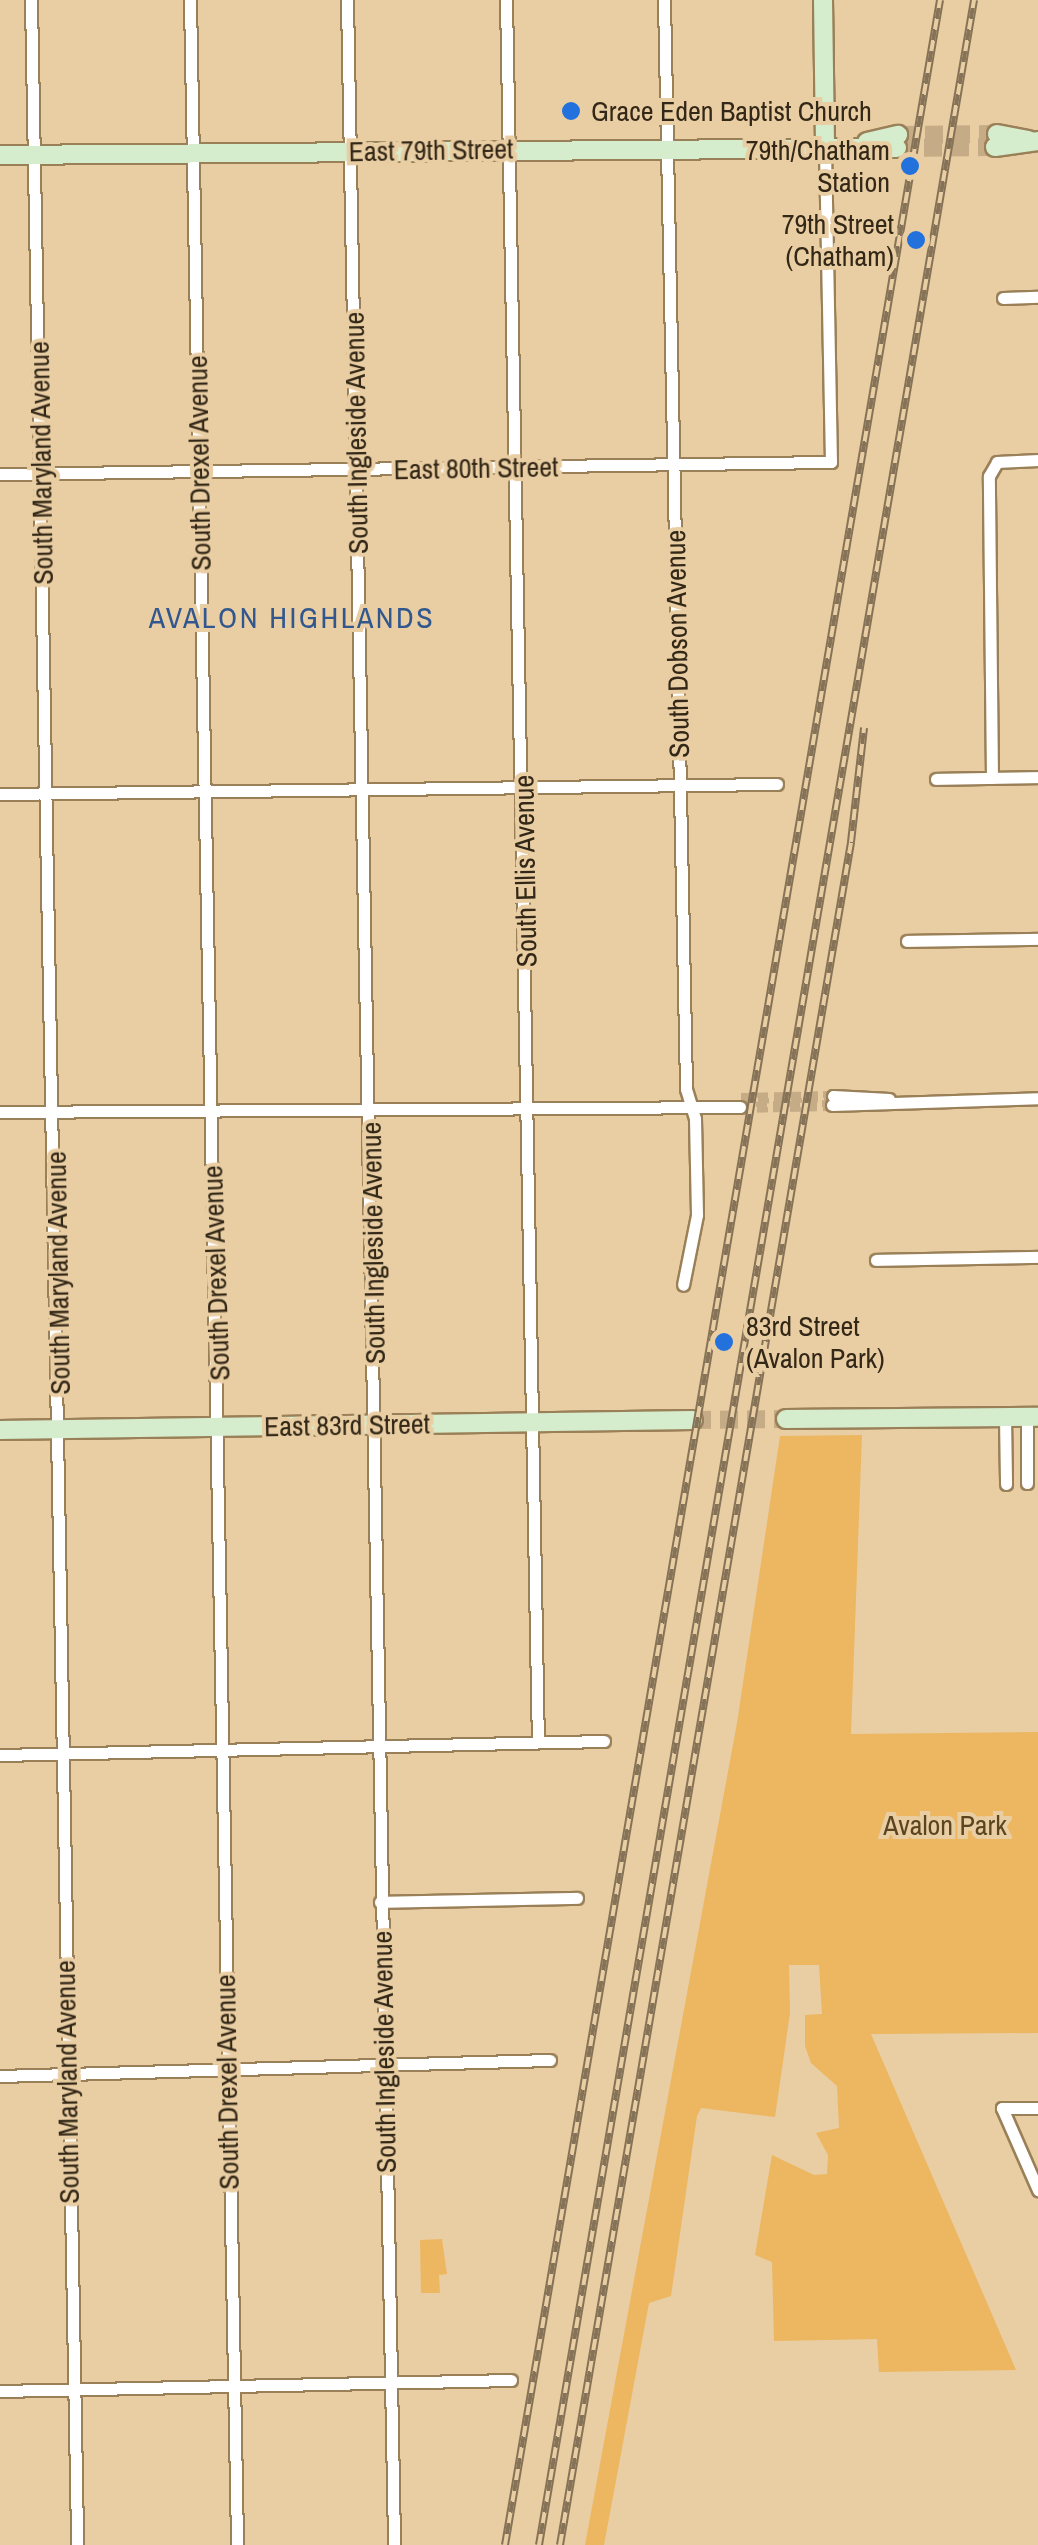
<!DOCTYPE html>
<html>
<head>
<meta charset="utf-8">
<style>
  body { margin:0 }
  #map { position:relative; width:1038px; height:2545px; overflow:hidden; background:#e9cda3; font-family:"Archivo Narrow",sans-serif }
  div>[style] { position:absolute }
  .green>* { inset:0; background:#ecb760 }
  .street-tunnel>* { height:11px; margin-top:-5.5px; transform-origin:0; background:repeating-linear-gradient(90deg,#c5ac87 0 11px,transparent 0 16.5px) }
  .secondary-tunnel>* { height:18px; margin-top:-9px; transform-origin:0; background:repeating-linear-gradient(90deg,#c5ac87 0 18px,transparent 0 27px) }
  .roads { filter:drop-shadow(2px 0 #9a8058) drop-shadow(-2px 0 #9a8058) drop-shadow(0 2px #9a8058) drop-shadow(0 -2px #9a8058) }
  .street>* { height:11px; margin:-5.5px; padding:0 5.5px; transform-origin:5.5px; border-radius:5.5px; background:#fff }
  .secondary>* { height:18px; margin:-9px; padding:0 9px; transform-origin:9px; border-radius:9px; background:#d5eccd }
  .rail>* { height:8px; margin-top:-4px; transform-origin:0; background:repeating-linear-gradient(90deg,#e9cda3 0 11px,#867357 0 22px); box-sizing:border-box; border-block:2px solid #867357 }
  .dots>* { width:28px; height:28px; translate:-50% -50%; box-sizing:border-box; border:5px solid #e9cda3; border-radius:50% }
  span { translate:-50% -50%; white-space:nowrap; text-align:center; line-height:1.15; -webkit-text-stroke:8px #e9cda3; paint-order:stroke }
  .poi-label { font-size:28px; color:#332817 }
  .left { translate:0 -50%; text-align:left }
  .right { translate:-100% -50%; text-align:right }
  .street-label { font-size:28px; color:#332817 }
  .park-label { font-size:28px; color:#5b4520 }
  .neighbourhood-label { font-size:30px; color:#31578e; letter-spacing:2.5px }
</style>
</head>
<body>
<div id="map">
  <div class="green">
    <div style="clip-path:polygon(862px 1435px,851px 1734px,1038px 1732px,1038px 2033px,871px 2034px,1016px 2370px,879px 2372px,877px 2339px,774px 2341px,772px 2262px,755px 2255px,772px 2155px,814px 2175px,827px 2174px,828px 2155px,816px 2133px,839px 2128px,837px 2086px,811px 2063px,805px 2046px,805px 2015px,822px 2014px,819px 1965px,789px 1965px,790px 2013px,775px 2117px,701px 2108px,697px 2116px,671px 2296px,649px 2303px,604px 2545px,585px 2545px,737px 1723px,780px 1436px)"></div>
    <div style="clip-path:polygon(442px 2239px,447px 2274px,439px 2275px,440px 2293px,421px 2293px,420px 2240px)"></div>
  </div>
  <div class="street-tunnel">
    <div style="left:741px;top:1098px;width:92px;rotate:-1.2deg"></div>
    <div style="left:740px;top:1107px;width:92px;rotate:-1.2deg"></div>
  </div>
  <div class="secondary-tunnel">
    <div style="left:898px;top:135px;width:99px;rotate:-0.6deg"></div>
    <div style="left:897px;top:148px;width:98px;rotate:-0.6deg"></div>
    <div style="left:693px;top:1420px;width:93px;rotate:-0.6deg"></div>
  </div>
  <div class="roads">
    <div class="street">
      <div style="left:31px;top:0;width:2545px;rotate:88.96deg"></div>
      <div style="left:190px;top:0;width:2545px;rotate:88.94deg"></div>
      <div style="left:347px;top:0;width:2545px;rotate:88.94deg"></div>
      <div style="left:506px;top:0;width:1742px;rotate:88.95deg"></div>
      <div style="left:664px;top:0;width:1089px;rotate:88.84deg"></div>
      <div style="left:686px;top:1089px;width:31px;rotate:73deg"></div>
      <div style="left:695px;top:1119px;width:96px;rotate:88.8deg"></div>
      <div style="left:697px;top:1215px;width:71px;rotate:101.3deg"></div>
      <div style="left:1003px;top:298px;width:35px;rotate:-2deg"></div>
      <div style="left:0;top:474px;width:831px;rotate:-0.83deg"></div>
      <div style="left:831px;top:462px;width:318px;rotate:-91.1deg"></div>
      <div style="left:992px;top:778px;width:302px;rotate:-90.6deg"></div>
      <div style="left:989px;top:476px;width:16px;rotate:-60deg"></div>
      <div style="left:997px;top:462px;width:41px;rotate:-2.8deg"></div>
      <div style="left:936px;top:779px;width:102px;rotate:-1.1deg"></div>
      <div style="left:0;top:794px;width:777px;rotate:-0.74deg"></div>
      <div style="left:907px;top:941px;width:131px;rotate:-0.9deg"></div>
      <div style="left:833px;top:1096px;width:56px;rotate:3.1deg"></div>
      <div style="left:832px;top:1105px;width:206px;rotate:-1.9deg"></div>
      <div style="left:0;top:1112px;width:740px;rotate:-0.39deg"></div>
      <div style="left:876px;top:1260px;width:162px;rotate:-1.1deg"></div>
      <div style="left:1005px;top:1417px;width:67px;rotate:89.1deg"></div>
      <div style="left:1027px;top:1417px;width:66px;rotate:90deg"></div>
      <div style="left:0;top:1755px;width:604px;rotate:-1.33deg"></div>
      <div style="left:380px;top:1902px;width:197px;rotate:-1.2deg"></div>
      <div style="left:0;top:2076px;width:550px;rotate:-1.67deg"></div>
      <div style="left:1038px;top:2108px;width:36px;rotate:180deg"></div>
      <div style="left:1002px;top:2108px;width:90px;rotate:66.3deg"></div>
      <div style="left:0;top:2391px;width:511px;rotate:-1.23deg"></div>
    </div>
    <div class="secondary">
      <div style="left:823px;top:0;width:144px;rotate:89.2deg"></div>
      <div style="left:997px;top:134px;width:32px;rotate:11deg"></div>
      <div style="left:867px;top:142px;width:32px;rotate:-13deg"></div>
      <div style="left:995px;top:147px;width:43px;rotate:-7.9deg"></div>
      <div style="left:0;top:155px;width:897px;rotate:-0.45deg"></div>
      <div style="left:786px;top:1419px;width:252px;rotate:-0.5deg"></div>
      <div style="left:0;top:1430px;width:693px;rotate:-0.83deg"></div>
    </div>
  </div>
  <div class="rail">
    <div style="left:505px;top:2545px;width:2582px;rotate:-80.3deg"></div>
    <div style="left:539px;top:2545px;width:2582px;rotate:-80.3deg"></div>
    <div style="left:560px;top:2545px;width:1728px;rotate:-80.3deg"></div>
    <div style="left:851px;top:842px;width:115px;rotate:-83.5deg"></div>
  </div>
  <div class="dots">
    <div style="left:571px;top:111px;background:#2271dc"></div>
    <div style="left:910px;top:166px;background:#2271dc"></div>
    <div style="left:916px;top:240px;background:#2271dc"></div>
    <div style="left:724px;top:1342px;background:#2271dc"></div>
  </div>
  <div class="poi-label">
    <span class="left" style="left:591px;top:111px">Grace Eden Baptist Church</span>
    <span class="right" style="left:890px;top:166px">79th/Chatham<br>Station</span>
    <span class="right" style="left:894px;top:240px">79th Street<br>(Chatham)</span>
    <span class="left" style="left:746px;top:1342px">83rd Street<br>(Avalon Park)</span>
  </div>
  <div class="street-label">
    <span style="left:431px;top:150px;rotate:-1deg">East 79th Street</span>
    <span style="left:356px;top:433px;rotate:-91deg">South Ingleside Avenue</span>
    <span style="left:41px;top:463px;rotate:-91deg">South Maryland Avenue</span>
    <span style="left:199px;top:463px;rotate:-91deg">South Drexel Avenue</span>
    <span style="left:476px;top:468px;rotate:-1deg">East 80th Street</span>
    <span style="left:677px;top:644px;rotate:-91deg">South Dobson Avenue</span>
    <span style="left:525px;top:871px;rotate:-91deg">South Ellis Avenue</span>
    <span style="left:373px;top:1243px;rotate:-91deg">South Ingleside Avenue</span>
    <span style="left:58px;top:1273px;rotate:-91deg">South Maryland Avenue</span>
    <span style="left:216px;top:1273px;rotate:-92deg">South Drexel Avenue</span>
    <span style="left:347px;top:1425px;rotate:-1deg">East 83rd Street</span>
    <span style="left:384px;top:2052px;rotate:-91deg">South Ingleside Avenue</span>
    <span style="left:67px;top:2082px;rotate:-91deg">South Maryland Avenue</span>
    <span style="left:227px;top:2082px;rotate:-91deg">South Drexel Avenue</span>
  </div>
  <div class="park-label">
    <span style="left:945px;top:1825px">Avalon Park</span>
  </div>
  <div class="neighbourhood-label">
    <span style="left:292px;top:617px">AVALON HIGHLANDS</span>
  </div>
</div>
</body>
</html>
